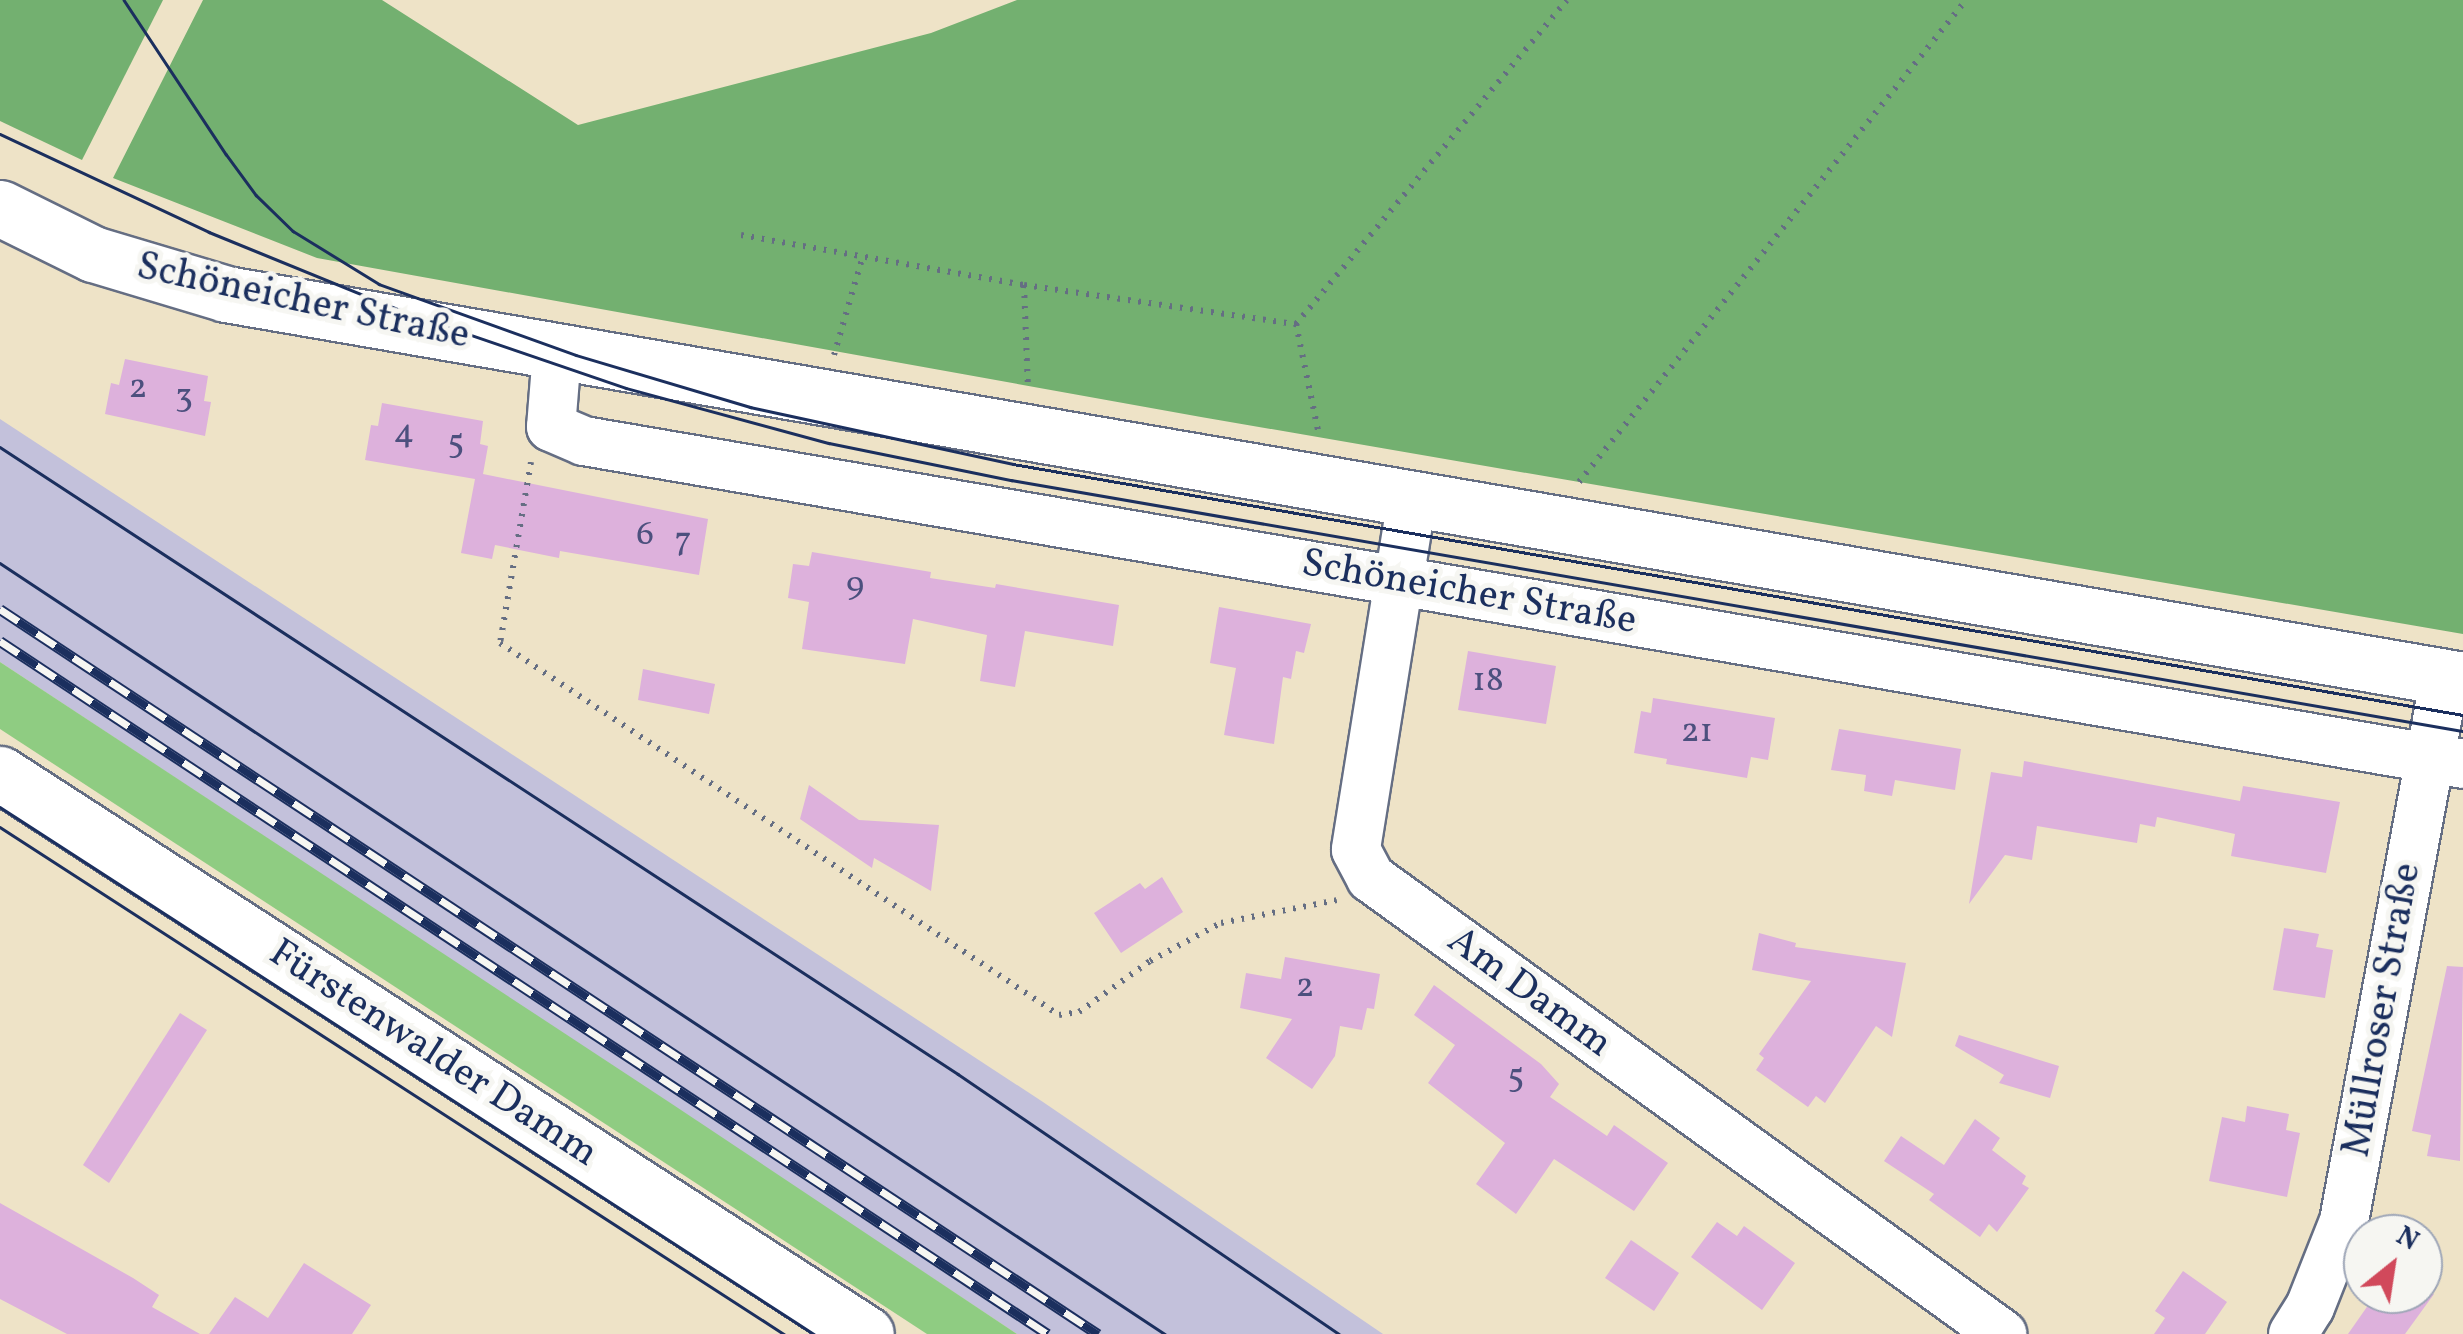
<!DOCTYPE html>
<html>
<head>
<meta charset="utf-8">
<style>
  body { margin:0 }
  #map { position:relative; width:2463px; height:1334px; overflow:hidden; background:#eee3c7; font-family:Vollkorn,serif }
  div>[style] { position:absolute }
  .industrial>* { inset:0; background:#c3c1db }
  .green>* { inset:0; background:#8fcc82 }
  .forest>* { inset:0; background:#73b070 }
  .building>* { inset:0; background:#ddb1dc }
  .path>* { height:6px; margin-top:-3px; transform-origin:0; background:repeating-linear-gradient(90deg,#656e83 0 2.5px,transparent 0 10.5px) }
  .roads { filter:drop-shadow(2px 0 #656e83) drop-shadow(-2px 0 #656e83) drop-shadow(0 2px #656e83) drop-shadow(0 -2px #656e83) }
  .minor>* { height:48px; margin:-24px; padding:0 24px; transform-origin:24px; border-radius:24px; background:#fff }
  .major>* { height:55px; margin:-27.5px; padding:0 27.5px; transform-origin:27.5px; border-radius:27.5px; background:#fff }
  .tram>* { height:2.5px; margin:-1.25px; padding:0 1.25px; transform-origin:1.25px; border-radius:1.25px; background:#1b2f5e }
  .rail>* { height:11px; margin-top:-5.5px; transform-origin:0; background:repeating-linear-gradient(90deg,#f6f6f2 0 22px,#1b2f5e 0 44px); box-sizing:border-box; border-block:2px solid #1b2f5e }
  span { translate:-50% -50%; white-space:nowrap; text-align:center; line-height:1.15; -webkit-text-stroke:10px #f6f6f2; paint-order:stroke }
  .number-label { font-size:35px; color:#4c507e }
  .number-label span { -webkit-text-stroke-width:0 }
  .street-label { font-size:40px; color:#1b2f5e }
  .north { position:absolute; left:2343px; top:1214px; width:100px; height:100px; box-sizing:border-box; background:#f6f6f2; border:2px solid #9ea6b7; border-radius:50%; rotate:30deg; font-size:28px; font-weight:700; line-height:40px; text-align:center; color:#1b2f5e }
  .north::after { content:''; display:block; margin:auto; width:35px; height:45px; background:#d1495b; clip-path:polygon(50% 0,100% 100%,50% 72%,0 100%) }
</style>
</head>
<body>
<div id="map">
  <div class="industrial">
    <div style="clip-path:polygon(0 419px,1043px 1102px,1383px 1334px,1017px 1334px,0 662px)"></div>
  </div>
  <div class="green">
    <div style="clip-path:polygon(0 662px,675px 1106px,1017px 1334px,927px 1334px,0 729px)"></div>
  </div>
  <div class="forest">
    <div style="clip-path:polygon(0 0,163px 0,82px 160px,0 121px)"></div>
    <div style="clip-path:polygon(203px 0,382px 0,578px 125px,931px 33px,1017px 0,2463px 0,2463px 634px,1201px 417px,317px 258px,113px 178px)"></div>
  </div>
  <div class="building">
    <div style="clip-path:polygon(125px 359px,208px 376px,204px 401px,211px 402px,205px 436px,105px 414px,111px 383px,119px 385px)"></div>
    <div style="clip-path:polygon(382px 403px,483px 421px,480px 444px,488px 446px,483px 474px,708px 519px,699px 575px,560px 551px,559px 558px,495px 545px,492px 559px,461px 553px,475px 479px,365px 460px,371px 425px,378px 426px)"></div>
    <div style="clip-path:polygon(812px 552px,931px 572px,930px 578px,995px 588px,996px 584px,1119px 605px,1113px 646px,1025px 631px,1015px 687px,980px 681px,987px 635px,913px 619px,905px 664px,802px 649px,809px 602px,788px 598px,793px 564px,809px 566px)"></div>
    <div style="clip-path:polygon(1219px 607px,1311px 624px,1304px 653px,1296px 651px,1291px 679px,1283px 677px,1274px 744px,1224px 735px,1236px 668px,1210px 663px)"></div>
    <div style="clip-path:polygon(1468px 651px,1556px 666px,1546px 724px,1458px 710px)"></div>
    <div style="clip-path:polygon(643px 669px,715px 684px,709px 714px,638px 700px)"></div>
    <div style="clip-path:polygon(1653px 698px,1775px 718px,1768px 760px,1751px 757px,1747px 778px,1666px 764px,1667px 759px,1634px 753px,1641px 711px,1651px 713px)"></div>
    <div style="clip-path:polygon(1839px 729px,1961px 749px,1955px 790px,1895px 780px,1892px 796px,1864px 791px,1866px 775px,1831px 770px)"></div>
    <div style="clip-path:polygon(2024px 761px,2240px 801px,2243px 786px,2340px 802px,2326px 873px,2231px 856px,2235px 834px,2157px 817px,2155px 827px,2140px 824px,2137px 843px,2037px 826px,2032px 860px,2005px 855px,1969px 904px,1991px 772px,2022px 777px)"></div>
    <div style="clip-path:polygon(809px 785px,859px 820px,939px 825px,931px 891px,874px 858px,872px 868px,800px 819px)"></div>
    <div style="clip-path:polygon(1162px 877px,1183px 912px,1121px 953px,1094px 913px,1140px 883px,1145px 889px)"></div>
    <div style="clip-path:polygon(2284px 928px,2319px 934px,2316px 947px,2333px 950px,2325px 998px,2273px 990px)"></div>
    <div style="clip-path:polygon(1759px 933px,1796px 943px,1795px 947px,1906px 963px,1892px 1037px,1876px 1026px,1825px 1103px,1816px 1096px,1808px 1107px,1756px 1070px,1764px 1058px,1759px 1054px,1811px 981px,1752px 970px)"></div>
    <div style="clip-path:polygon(1285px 957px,1380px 974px,1374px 1009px,1367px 1008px,1362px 1030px,1340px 1026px,1335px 1056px,1312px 1089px,1266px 1058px,1292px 1019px,1240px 1008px,1246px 973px,1281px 979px)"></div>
    <div style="clip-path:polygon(2447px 966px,2463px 967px,2460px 1161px,2427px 1156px,2431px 1135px,2412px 1131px)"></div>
    <div style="clip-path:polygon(1434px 985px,1541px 1064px,1559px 1084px,1550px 1097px,1607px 1136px,1614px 1125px,1668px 1163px,1634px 1211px,1554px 1159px,1516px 1214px,1476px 1184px,1505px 1143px,1428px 1083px,1455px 1045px,1414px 1015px)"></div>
    <div style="clip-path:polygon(180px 1013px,207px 1030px,109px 1183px,83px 1165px)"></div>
    <div style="clip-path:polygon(1959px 1035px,2059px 1066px,2050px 1098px,1999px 1083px,2004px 1075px,1955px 1046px)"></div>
    <div style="clip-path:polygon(2247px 1106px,2289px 1114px,2286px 1130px,2300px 1133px,2287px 1197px,2209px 1181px,2222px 1117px,2245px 1122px)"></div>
    <div style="clip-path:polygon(1975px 1119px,2000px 1138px,1992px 1150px,2026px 1176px,2022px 1184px,2029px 1188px,1997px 1232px,1989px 1224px,1980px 1237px,1929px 1200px,1934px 1194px,1884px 1161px,1901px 1136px,1944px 1165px)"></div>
    <div style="clip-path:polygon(0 1203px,133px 1278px,159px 1295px,152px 1307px,200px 1334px,67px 1334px,0 1299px)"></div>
    <div style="clip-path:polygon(1717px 1222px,1737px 1236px,1744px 1226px,1795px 1263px,1762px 1310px,1691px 1257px)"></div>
    <div style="clip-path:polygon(1631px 1240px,1679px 1273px,1654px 1311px,1605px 1278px)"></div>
    <div style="clip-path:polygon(304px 1263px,371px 1305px,352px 1334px,209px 1334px,235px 1297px,268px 1318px)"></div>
    <div style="clip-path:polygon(2183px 1271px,2227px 1302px,2205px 1334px,2154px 1334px,2165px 1318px,2155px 1311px)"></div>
    <div style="clip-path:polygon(2376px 1294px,2434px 1294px,2405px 1334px,2348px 1334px)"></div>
  </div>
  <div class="path">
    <div style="left:741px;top:235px;width:287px;rotate:10deg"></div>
    <div style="left:1024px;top:285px;width:275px;rotate:8.2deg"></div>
    <div style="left:1024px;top:285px;width:103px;rotate:87.8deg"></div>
    <div style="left:1296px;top:324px;width:422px;rotate:-50.1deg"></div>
    <div style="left:1296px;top:324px;width:113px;rotate:78.3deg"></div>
    <div style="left:834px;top:355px;width:103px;rotate:-73.7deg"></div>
    <div style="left:531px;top:462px;width:184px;rotate:99.7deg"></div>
    <div style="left:500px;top:643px;width:671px;rotate:33.64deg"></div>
    <div style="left:1059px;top:1015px;width:20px;rotate:-9deg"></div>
    <div style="left:1079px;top:1012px;width:87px;rotate:-35.7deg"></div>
    <div style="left:1150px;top:961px;width:81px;rotate:-28.2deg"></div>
    <div style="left:1221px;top:923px;width:118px;rotate:-11.2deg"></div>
    <div style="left:1579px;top:482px;width:618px;rotate:-51.24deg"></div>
  </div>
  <div class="roads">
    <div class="minor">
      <div style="left:557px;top:353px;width:74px;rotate:94.6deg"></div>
      <div style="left:551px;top:427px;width:36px;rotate:23deg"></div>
      <div style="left:584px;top:441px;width:1907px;rotate:9.75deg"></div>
      <div style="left:1412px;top:499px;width:355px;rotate:99.1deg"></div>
      <div style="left:1356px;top:850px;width:32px;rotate:62deg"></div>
      <div style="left:1371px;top:878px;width:779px;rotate:35.85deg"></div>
      <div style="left:2293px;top:1334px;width:32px;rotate:-58deg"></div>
      <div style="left:2310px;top:1307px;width:92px;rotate:-68.4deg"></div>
      <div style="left:2344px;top:1221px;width:553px;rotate:-79.48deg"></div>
    </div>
    <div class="major">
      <div style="left:0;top:208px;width:104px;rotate:26.3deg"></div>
      <div style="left:93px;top:254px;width:139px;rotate:16.7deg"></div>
      <div style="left:226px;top:294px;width:2270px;rotate:9.79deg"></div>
      <div style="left:0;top:774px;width:1031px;rotate:32.89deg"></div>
    </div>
  </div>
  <div class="tram">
    <div style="left:124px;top:0;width:185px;rotate:56.5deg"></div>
    <div style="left:226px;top:154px;width:51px;rotate:53.8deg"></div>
    <div style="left:256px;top:195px;width:52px;rotate:44.2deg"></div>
    <div style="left:293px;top:231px;width:101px;rotate:31.6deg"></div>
    <div style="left:379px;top:284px;width:209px;rotate:19.8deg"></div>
    <div style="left:576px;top:355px;width:182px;rotate:16.6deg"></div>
    <div style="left:750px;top:407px;width:269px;rotate:12.2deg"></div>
    <div style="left:1013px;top:464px;width:1472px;rotate:9.82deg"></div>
    <div style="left:0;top:134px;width:231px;rotate:25.1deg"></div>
    <div style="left:209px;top:232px;width:217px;rotate:22.2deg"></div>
    <div style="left:410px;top:314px;width:228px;rotate:18.9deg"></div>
    <div style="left:626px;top:388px;width:210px;rotate:15.2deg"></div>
    <div style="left:829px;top:443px;width:186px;rotate:11.5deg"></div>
    <div style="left:1011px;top:480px;width:1474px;rotate:9.81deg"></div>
    <div style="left:0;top:447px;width:1145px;rotate:33.2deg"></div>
    <div style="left:958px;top:1074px;width:461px;rotate:34.3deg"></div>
    <div style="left:0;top:563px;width:1397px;rotate:33.5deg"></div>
    <div style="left:0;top:807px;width:970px;rotate:32.92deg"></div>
    <div style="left:0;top:827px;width:934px;rotate:32.89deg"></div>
  </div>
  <div class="rail">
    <div style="left:0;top:609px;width:1316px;rotate:33.44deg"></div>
    <div style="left:0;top:641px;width:1256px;rotate:33.48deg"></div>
  </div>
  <div class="number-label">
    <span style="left:138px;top:388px">2</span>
    <span style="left:184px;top:397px">3</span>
    <span style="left:404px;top:433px">4</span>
    <span style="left:456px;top:443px">5</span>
    <span style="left:645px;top:535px">6</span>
    <span style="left:683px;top:541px">7</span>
    <span style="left:855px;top:585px">9</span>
    <span style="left:1488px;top:681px">18</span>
    <span style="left:1697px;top:732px">21</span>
    <span style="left:1305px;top:987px">2</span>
    <span style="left:1516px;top:1077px">5</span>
  </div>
  <div class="street-label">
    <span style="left:303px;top:302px;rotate:12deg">Schöneicher Straße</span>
    <span style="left:1469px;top:593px;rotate:10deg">Schöneicher Straße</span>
    <span style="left:1529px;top:993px;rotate:36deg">Am Damm</span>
    <span style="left:2383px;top:1010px;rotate:-80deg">Müllroser Straße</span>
    <span style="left:433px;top:1054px;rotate:33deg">Fürstenwalder Damm</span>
  </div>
  <div class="north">N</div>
</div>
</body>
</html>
